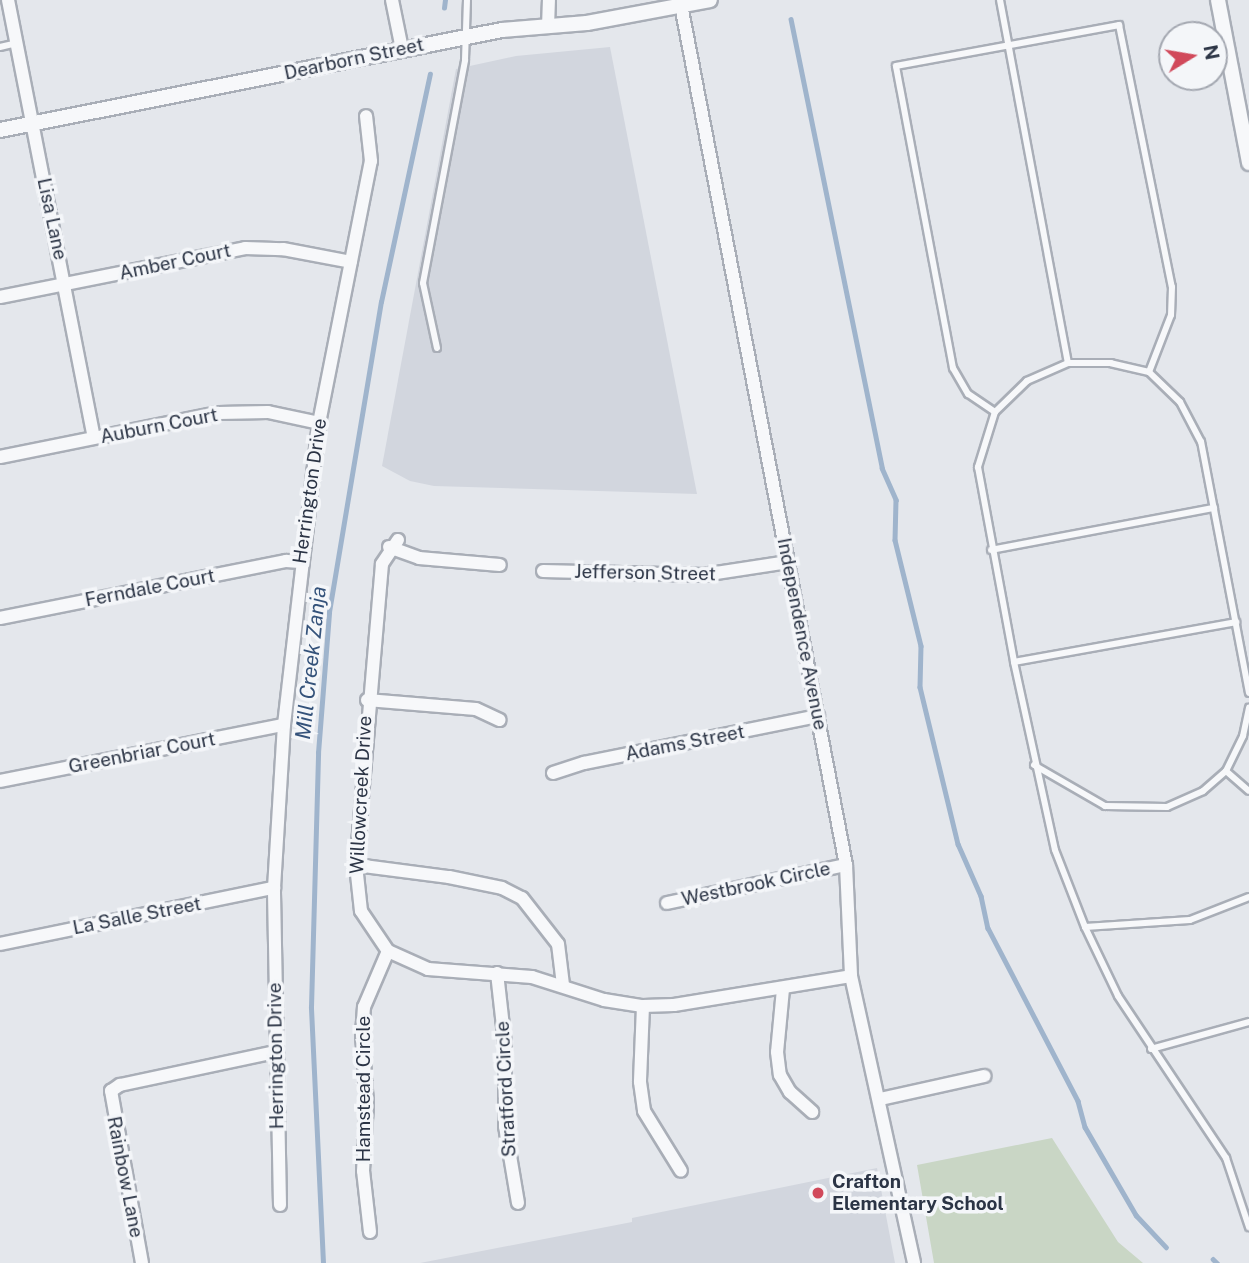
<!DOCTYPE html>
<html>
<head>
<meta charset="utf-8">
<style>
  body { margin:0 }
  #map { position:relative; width:1249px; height:1263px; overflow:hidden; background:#e4e7ec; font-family:"Public Sans",sans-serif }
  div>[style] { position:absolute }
  .built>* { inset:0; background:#d2d6de }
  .green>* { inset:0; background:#c9d6c5 }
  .stream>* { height:4.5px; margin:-2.25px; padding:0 2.25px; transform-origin:2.25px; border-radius:2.25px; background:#9fb4cc }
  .roads { filter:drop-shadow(2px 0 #a9aeb7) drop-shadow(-2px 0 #a9aeb7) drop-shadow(0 2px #a9aeb7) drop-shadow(0 -2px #a9aeb7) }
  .service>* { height:6px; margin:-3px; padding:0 3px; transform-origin:3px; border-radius:3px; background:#f7f8fa }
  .minor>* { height:12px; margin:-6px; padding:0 6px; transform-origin:6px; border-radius:6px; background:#f7f8fa }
  .tertiary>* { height:14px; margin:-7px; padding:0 7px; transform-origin:7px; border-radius:7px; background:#f7f8fa }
  .dots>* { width:19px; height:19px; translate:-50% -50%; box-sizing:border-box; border:4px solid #f4f6f9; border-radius:50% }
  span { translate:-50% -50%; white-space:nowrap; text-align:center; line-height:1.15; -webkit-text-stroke:7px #f4f6f9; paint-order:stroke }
  .street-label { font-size:19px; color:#2b3445 }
  .poi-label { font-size:19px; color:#2b3445; font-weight:700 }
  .left { translate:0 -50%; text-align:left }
  .water-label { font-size:21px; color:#34527a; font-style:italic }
  .north { position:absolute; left:1158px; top:21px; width:70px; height:70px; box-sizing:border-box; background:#f4f6f9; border:2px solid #a4a8b1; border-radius:50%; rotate:79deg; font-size:19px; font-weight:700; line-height:28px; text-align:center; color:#2b3445 }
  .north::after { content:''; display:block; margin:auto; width:24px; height:32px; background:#d1495b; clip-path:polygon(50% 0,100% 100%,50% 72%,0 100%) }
</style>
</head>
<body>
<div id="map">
  <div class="built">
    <div style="clip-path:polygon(610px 47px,697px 494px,434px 486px,410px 481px,382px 466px,456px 69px,516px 56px)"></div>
    <div style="clip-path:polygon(877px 1168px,895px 1263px,420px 1263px,632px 1222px,632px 1218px)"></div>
  </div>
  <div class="green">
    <div style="clip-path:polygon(1052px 1138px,1118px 1242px,1143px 1263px,934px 1263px,917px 1165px)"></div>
  </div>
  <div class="stream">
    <div style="left:444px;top:8px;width:8px;rotate:-83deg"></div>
    <div style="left:791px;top:19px;width:458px;rotate:78.5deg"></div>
    <div style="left:882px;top:468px;width:35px;rotate:66deg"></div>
    <div style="left:896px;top:500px;width:40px;rotate:91.4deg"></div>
    <div style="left:895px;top:540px;width:109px;rotate:76.2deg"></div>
    <div style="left:921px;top:646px;width:41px;rotate:91.4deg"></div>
    <div style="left:920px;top:687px;width:162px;rotate:76.4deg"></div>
    <div style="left:958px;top:844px;width:57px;rotate:66.1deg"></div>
    <div style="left:981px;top:896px;width:33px;rotate:78deg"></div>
    <div style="left:988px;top:928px;width:195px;rotate:62.5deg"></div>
    <div style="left:1078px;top:1101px;width:27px;rotate:75deg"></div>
    <div style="left:1085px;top:1127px;width:102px;rotate:59.9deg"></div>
    <div style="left:1136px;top:1215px;width:44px;rotate:46.8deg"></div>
    <div style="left:1213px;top:1259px;width:6px;rotate:45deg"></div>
    <div style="left:323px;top:1263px;width:256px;rotate:-92.7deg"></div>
    <div style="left:311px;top:1007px;width:254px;rotate:-88.4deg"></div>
    <div style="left:318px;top:753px;width:141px;rotate:-85.5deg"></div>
    <div style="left:329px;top:612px;width:314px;rotate:-80.5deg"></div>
    <div style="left:381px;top:302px;width:233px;rotate:-77.9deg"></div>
  </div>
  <div class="roads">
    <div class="service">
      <div style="left:1000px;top:0;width:369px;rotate:79.4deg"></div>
      <div style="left:0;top:47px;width:17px;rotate:-13deg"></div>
      <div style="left:437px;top:348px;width:66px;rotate:-102.2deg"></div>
      <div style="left:423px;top:283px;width:227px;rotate:-79.3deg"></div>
      <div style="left:465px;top:60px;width:60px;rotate:-88.1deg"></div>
      <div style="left:995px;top:412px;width:32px;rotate:-146deg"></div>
      <div style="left:968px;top:394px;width:30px;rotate:-120deg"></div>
      <div style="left:953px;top:368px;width:307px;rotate:-100.7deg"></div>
      <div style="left:896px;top:66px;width:227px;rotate:-10.4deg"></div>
      <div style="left:1119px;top:25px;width:267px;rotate:78.6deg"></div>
      <div style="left:1172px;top:287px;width:28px;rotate:92deg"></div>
      <div style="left:1171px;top:315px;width:61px;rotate:111.1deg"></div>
      <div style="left:991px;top:550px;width:227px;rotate:-10.7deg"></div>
      <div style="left:1014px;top:662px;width:226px;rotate:-10.2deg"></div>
      <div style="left:1249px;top:693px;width:256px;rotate:-100.8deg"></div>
      <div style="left:1201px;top:442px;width:45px;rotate:-117.7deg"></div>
      <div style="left:1180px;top:402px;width:43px;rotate:-135.9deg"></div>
      <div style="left:1149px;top:372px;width:39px;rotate:-167deg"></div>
      <div style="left:1111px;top:363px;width:43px;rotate:180deg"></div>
      <div style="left:1068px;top:363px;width:45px;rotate:156.3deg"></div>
      <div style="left:1027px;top:381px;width:45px;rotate:135.9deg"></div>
      <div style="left:995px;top:412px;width:58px;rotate:107.2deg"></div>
      <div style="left:978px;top:467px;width:198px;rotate:79.5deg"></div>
      <div style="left:1014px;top:662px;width:192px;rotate:77.7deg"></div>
      <div style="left:1055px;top:850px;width:83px;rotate:68.7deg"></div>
      <div style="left:1085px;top:927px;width:76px;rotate:64.4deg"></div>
      <div style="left:1118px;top:996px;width:195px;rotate:56.3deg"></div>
      <div style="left:1226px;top:1158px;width:73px;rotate:71.6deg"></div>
      <div style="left:1034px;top:765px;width:82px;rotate:30deg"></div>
      <div style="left:1105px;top:806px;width:62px;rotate:0.9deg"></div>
      <div style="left:1167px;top:807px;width:39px;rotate:-24deg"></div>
      <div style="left:1203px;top:791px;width:30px;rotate:-41deg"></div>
      <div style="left:1226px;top:771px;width:39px;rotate:-64deg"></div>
      <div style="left:1243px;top:736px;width:29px;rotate:-78deg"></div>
      <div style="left:1226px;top:771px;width:30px;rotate:41deg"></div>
      <div style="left:1085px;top:927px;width:105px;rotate:-3.8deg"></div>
      <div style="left:1190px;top:920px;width:63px;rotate:-21.3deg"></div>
      <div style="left:1151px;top:1049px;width:102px;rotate:-15.4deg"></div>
    </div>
    <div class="minor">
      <div style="left:8px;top:0;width:446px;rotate:78.9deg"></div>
      <div style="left:392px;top:0;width:50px;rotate:78.5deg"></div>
      <div style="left:681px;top:5px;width:876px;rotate:79.14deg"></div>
      <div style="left:846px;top:865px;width:111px;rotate:87.4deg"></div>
      <div style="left:851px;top:976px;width:294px;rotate:77.6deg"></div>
      <div style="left:548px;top:27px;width:27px;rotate:-88deg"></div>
      <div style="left:0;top:297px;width:250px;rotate:-11.3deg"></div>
      <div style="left:245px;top:248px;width:38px;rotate:2deg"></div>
      <div style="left:283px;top:249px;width:69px;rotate:10.8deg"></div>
      <div style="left:0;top:457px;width:223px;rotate:-11.4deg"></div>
      <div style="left:219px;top:413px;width:49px;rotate:-1.2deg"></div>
      <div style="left:268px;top:412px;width:52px;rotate:12.2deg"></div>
      <div style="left:398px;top:540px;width:29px;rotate:124deg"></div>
      <div style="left:382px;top:564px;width:302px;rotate:94.9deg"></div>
      <div style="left:356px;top:865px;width:46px;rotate:83.8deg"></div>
      <div style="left:361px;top:911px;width:48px;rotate:56deg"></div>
      <div style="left:388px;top:951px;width:44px;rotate:24.2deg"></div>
      <div style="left:428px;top:969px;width:104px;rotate:4.4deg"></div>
      <div style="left:532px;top:977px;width:76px;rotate:17.7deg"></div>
      <div style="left:604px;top:1000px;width:39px;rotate:9deg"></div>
      <div style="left:643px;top:1006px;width:31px;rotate:-2deg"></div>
      <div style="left:674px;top:1005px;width:179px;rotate:-9.3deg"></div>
      <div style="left:389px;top:547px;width:32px;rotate:20deg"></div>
      <div style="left:419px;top:558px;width:81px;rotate:4.9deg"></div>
      <div style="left:543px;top:571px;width:160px;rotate:1.4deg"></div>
      <div style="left:703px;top:575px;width:86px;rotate:-8.7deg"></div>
      <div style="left:0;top:618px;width:292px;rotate:-11.3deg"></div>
      <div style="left:286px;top:561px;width:14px;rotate:4deg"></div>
      <div style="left:367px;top:700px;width:109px;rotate:4.7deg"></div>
      <div style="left:476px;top:709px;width:26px;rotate:25deg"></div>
      <div style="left:553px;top:773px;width:33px;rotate:-18deg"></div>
      <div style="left:584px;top:763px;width:239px;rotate:-11.4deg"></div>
      <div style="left:0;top:781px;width:289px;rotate:-11.2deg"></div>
      <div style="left:356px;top:865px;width:94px;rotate:7.4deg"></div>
      <div style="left:449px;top:877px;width:54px;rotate:11.7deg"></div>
      <div style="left:502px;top:888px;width:22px;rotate:27deg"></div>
      <div style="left:522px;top:898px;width:58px;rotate:52deg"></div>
      <div style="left:558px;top:944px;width:41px;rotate:83deg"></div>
      <div style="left:667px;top:903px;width:183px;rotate:-12deg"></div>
      <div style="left:0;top:944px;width:280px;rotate:-11.6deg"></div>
      <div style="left:497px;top:973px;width:71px;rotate:83.6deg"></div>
      <div style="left:505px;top:1044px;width:82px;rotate:90deg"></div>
      <div style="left:505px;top:1126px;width:78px;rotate:80.4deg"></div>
      <div style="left:783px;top:989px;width:63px;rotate:95.4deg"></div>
      <div style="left:777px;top:1052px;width:23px;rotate:83deg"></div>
      <div style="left:780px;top:1075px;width:20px;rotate:60deg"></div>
      <div style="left:790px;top:1092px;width:30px;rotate:42deg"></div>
      <div style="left:643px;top:1006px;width:76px;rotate:92.3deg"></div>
      <div style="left:640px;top:1082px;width:29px;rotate:82deg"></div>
      <div style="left:644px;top:1111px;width:70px;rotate:58.3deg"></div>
      <div style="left:880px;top:1099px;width:107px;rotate:-12.4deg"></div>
      <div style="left:280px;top:1205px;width:317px;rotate:-91.1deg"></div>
      <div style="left:274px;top:888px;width:163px;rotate:-86.5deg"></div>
      <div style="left:284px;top:725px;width:304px;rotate:-83.4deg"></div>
      <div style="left:319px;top:423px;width:267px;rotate:-78.8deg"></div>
      <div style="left:371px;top:161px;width:45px;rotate:-96.3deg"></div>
      <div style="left:370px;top:1232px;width:61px;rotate:-96.5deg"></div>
      <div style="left:363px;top:1171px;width:67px;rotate:-86.6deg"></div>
      <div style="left:367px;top:1104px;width:69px;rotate:-94.1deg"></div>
      <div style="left:362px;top:1035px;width:28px;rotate:-86deg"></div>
      <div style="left:364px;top:1007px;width:61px;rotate:-66.8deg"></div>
      <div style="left:142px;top:1263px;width:175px;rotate:-100.2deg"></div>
      <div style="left:111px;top:1091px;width:11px;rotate:-34deg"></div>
      <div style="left:120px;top:1085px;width:158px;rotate:-12deg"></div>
    </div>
    <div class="tertiary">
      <div style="left:1218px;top:0;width:166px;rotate:79.2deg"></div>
      <div style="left:0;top:130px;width:512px;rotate:-11.27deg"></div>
      <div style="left:502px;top:30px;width:85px;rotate:-4.7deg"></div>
      <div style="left:587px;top:23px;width:125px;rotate:-10.6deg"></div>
    </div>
  </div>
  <div class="dots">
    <div style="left:818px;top:1193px;background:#d1495b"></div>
  </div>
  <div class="street-label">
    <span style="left:354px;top:59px;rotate:-12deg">Dearborn Street</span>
    <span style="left:52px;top:219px;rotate:78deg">Lisa Lane</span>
    <span style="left:175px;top:262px;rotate:-12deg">Amber Court</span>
    <span style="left:159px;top:426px;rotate:-11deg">Auburn Court</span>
    <span style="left:310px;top:491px;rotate:-82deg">Herrington Drive</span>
    <span style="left:645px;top:573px;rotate:1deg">Jefferson Street</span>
    <span style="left:150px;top:588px;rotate:-11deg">Ferndale Court</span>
    <span style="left:802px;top:634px;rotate:79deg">Independence Avenue</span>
    <span style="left:685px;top:743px;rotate:-11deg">Adams Street</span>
    <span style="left:142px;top:753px;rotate:-11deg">Greenbriar Court</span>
    <span style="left:361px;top:795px;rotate:-87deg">Willowcreek Drive</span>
    <span style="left:756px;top:884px;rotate:-12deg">Westbrook Circle</span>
    <span style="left:137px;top:916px;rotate:-11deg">La Salle Street</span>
    <span style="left:276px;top:1056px;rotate:-91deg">Herrington Drive</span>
    <span style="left:364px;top:1089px;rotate:-90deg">Hamstead Circle</span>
    <span style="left:506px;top:1089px;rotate:-93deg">Stratford Circle</span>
    <span style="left:125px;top:1177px;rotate:79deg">Rainbow Lane</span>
  </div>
  <div class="poi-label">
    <span class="left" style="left:832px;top:1193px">Crafton<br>Elementary School</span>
  </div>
  <div class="water-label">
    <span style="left:311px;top:663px;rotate:-84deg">Mill Creek Zanja</span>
  </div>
  <div class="north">N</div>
</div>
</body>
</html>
